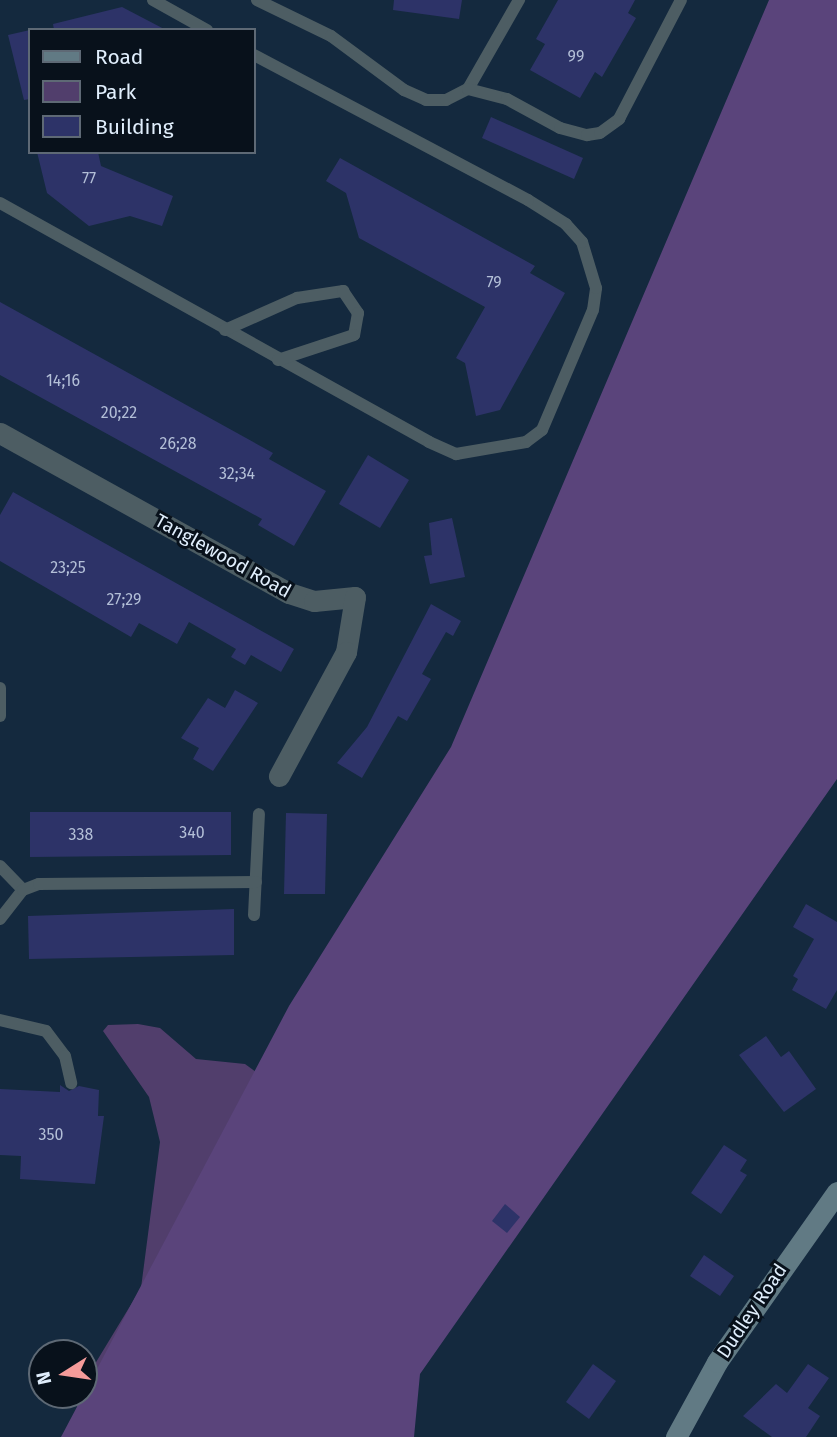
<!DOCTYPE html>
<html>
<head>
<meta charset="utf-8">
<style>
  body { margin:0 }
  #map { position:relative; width:837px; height:1437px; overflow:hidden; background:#14293e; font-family:"Fira Sans",sans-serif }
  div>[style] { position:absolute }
  .green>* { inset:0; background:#513e6c }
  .forest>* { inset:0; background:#5a447b }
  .building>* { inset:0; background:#2d3368 }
  .lane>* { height:12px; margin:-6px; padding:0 6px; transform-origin:6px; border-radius:6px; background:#4d5d63 }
  .street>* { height:21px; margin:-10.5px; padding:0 10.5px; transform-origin:10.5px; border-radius:10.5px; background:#4d5d63 }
  .secondary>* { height:21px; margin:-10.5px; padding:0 10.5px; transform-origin:10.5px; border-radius:10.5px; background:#617a84 }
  span { translate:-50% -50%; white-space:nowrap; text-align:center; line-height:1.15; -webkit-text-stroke:6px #08111b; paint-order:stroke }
  .number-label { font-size:16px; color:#b3bfd7 }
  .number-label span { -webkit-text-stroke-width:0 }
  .street-label { font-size:19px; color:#e0eefc }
  .legend { position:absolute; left:28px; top:28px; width:228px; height:126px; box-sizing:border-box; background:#08111b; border:2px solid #5e6975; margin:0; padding:9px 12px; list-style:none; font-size:21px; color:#e0eefc }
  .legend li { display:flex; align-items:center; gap:14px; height:35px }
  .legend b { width:35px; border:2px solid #5e6975 }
  .north { position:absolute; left:28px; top:1339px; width:70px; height:70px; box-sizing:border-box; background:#08111b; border:2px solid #5e6975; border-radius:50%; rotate:258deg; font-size:19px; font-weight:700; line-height:28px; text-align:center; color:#e0eefc }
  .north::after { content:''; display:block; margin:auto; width:24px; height:32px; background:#f59b9a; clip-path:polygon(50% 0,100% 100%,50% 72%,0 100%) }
</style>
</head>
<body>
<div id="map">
  <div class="green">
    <div style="clip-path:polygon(138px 1024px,160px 1028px,196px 1059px,245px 1064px,260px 1075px,168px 1437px,69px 1437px,84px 1382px,141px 1288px,160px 1142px,149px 1097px,103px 1031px,108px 1025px)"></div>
  </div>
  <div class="forest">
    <div style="clip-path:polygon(769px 0,837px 0,837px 779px,420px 1374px,414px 1437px,61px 1437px,289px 1006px,451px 747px)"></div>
  </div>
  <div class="building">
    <div style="clip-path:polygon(394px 0,462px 0,459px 19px,393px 10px)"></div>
    <div style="clip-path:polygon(558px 0,635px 0,628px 13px,636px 18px,602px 77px,595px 72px,580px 98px,530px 70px,545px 44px,536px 39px)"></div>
    <div style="clip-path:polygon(122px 7px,166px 30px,54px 30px,53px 24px)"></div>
    <div style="clip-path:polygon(30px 30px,30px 99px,24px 100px,8px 35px)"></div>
    <div style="clip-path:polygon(491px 117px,583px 158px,574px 179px,482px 138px)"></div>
    <div style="clip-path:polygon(37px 152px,98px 152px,101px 166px,173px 196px,162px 226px,130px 216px,89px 226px,47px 193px)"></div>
    <div style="clip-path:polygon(340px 158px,535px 266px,530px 273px,565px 293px,500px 410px,476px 416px,465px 363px,456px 358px,485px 307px,359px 238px,346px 193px,326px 181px)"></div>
    <div style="clip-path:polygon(0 302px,273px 453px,269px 459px,326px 491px,294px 546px,258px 525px,262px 519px,0 375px)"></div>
    <div style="clip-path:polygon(368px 455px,409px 480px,380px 528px,339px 504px)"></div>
    <div style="clip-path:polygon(13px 492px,294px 649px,281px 672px,251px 655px,245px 665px,231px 657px,236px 649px,189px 622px,177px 644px,139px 623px,131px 637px,0 561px,0 515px)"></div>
    <div style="clip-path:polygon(452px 518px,465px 577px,430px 584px,424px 556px,432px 555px,429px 523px)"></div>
    <div style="clip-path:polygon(431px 604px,461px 621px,453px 636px,446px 632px,422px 674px,431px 679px,407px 721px,398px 716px,362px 778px,337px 763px,367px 727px)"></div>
    <div style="clip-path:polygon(235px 690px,258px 703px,213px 771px,193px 759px,199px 748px,181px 738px,208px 698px,225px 708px)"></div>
    <div style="clip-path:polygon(30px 812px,231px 812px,231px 855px,30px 857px)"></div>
    <div style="clip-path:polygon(286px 813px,327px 814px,325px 894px,284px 894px)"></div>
    <div style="clip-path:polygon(806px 904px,837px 922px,837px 990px,826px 1009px,792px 990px,798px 979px,793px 976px,814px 939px,793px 927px)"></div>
    <div style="clip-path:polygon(234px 909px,234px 955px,29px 959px,28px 916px)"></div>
    <div style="clip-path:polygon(766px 1036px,781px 1057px,789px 1051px,816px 1089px,784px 1112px,739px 1055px)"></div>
    <div style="clip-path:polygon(60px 1085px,69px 1091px,79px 1086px,99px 1090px,98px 1116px,104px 1116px,95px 1184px,20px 1179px,21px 1156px,0 1155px,0 1089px,60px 1092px)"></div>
    <div style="clip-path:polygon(724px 1145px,747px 1160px,740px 1171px,747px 1175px,721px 1214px,691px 1193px)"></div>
    <div style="clip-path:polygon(505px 1204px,520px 1217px,507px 1233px,492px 1221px)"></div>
    <div style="clip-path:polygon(704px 1255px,734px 1276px,720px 1296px,690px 1276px)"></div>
    <div style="clip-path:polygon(593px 1364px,616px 1381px,589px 1419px,566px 1402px)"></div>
    <div style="clip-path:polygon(808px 1364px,829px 1378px,808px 1408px,820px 1416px,806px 1437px,772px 1437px,743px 1416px,776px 1384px,787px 1393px)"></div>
  </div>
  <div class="lane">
    <div style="left:153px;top:0;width:62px;rotate:29.1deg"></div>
    <div style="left:257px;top:0;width:82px;rotate:25.9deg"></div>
    <div style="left:331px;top:36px;width:91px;rotate:36.5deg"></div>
    <div style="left:404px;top:90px;width:24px;rotate:24deg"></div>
    <div style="left:426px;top:100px;width:20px"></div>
    <div style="left:446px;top:100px;width:25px;rotate:-27deg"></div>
    <div style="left:468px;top:89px;width:103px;rotate:-60.2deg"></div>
    <div style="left:468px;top:89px;width:40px;rotate:14.4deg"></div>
    <div style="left:507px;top:99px;width:60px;rotate:28.7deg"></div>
    <div style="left:560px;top:128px;width:28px;rotate:15deg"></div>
    <div style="left:587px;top:135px;width:13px;rotate:-9deg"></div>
    <div style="left:600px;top:133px;width:24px;rotate:-36deg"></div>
    <div style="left:619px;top:119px;width:134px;rotate:-62.5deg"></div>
    <div style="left:0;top:203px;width:491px;rotate:29.1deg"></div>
    <div style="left:429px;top:442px;width:30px;rotate:24deg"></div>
    <div style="left:456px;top:454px;width:71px;rotate:-9.7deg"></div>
    <div style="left:526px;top:442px;width:20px;rotate:-37deg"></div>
    <div style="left:542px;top:430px;width:130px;rotate:-67deg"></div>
    <div style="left:593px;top:310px;width:22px;rotate:-82deg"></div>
    <div style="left:596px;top:288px;width:48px;rotate:-106.9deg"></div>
    <div style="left:582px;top:242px;width:24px;rotate:-132deg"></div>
    <div style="left:566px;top:224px;width:45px;rotate:-147.7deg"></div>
    <div style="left:528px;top:200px;width:310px;rotate:-152.1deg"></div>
    <div style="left:225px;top:330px;width:79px;rotate:-24deg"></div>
    <div style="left:297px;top:298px;width:47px;rotate:-8.7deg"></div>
    <div style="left:343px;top:291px;width:27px;rotate:56deg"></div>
    <div style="left:358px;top:313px;width:22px;rotate:100deg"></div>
    <div style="left:354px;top:335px;width:80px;rotate:161.8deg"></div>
    <div style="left:0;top:688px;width:28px;rotate:90deg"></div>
    <div style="left:0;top:866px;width:33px;rotate:46deg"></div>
    <div style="left:254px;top:915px;width:101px;rotate:-87.2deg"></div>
    <div style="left:0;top:919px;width:37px;rotate:-52deg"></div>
    <div style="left:23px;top:890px;width:17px;rotate:-21deg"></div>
    <div style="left:39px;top:884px;width:217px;rotate:-0.5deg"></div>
    <div style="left:0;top:1020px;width:47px;rotate:13.4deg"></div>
    <div style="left:46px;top:1031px;width:31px;rotate:53deg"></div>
    <div style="left:65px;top:1056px;width:28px;rotate:77deg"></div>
  </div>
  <div class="street">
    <div style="left:0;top:433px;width:330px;rotate:29deg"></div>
    <div style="left:289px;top:593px;width:26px;rotate:18deg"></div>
    <div style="left:314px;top:601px;width:41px;rotate:-5.6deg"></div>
    <div style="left:355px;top:597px;width:56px;rotate:99.3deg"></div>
    <div style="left:346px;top:652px;width:141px;rotate:118.4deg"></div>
  </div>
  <div class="secondary">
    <div style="left:676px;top:1437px;width:85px;rotate:-61.3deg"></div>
    <div style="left:717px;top:1362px;width:208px;rotate:-54.8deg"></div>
  </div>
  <div class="number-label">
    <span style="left:576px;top:57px">99</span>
    <span style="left:89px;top:179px">77</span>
    <span style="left:494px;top:283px">79</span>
    <span style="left:63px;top:381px">14;16</span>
    <span style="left:119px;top:413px">20;22</span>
    <span style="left:178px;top:444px">26;28</span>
    <span style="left:237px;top:474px">32;34</span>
    <span style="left:68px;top:568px">23;25</span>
    <span style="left:124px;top:600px">27;29</span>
    <span style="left:192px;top:833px">340</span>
    <span style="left:81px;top:835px">338</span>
    <span style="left:51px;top:1135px">350</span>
  </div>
  <div class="street-label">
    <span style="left:223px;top:556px;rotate:29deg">Tanglewood Road</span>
    <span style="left:752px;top:1311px;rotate:-56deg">Dudley Road</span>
  </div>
  <ul class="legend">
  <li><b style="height:9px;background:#617a84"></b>Road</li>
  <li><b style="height:19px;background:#513e6c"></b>Park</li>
  <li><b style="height:19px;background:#2d3368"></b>Building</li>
  </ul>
  <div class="north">N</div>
</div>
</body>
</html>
